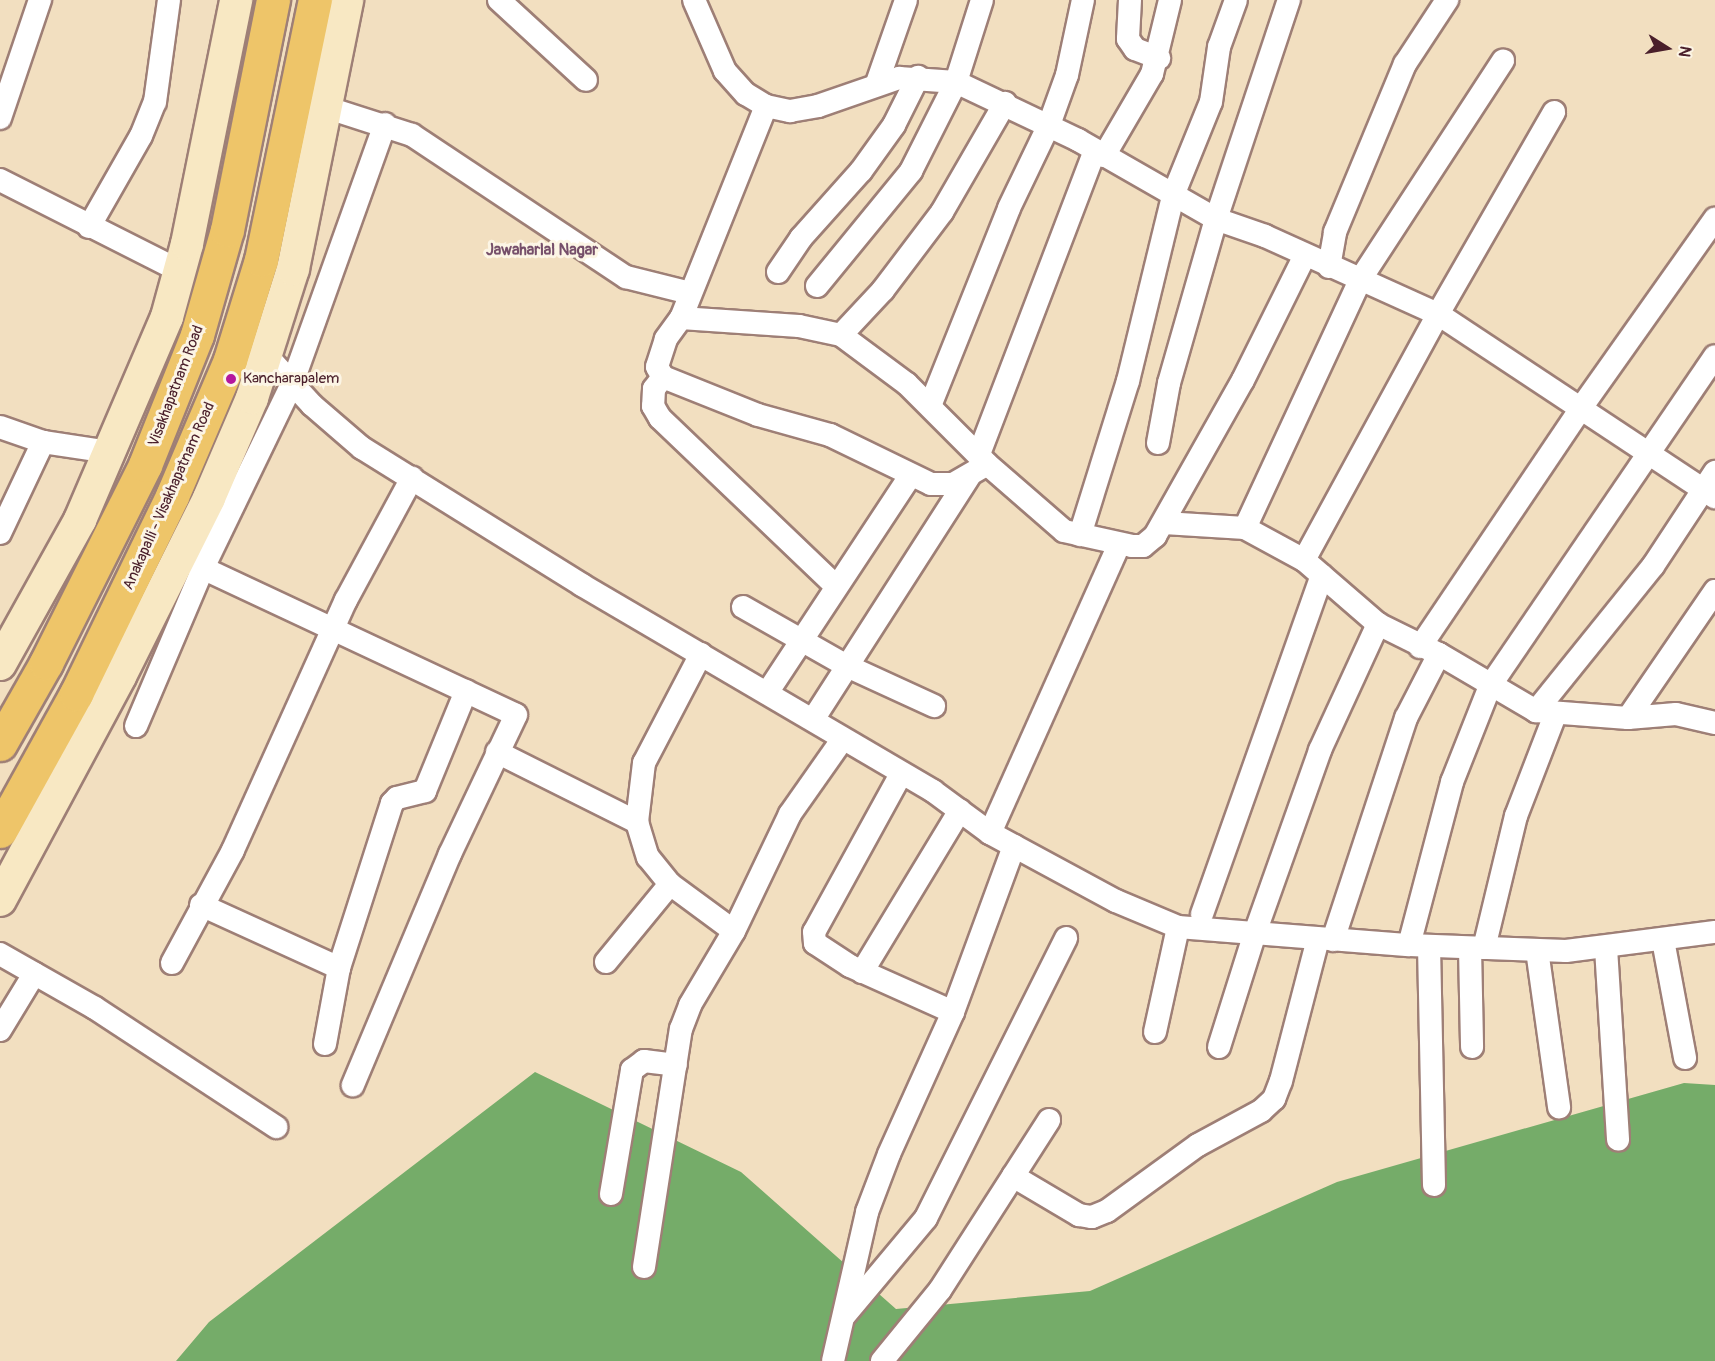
<!DOCTYPE html>
<html>
<head>
<meta charset="utf-8">
<style>
  body { margin:0 }
  #map { position:relative; width:1715px; height:1361px; overflow:hidden; background:#f2dfc0; font-family:Pangolin,sans-serif }
  div>[style] { position:absolute }
  .forest>* { inset:0; background:#75ac69 }
  .roads { filter:drop-shadow(2px 0 #9e7f76) drop-shadow(-2px 0 #9e7f76) drop-shadow(0 2px #9e7f76) drop-shadow(0 -2px #9e7f76) }
  .street>* { height:22px; margin:-11px; padding:0 11px; transform-origin:11px; border-radius:11px; background:#fff }
  .secondary>* { height:32px; margin:-16px; padding:0 16px; transform-origin:16px; border-radius:16px; background:#f8e8c3 }
  .primary>* { height:33px; margin:-16.5px; padding:0 16.5px; transform-origin:16.5px; border-radius:16.5px; background:#eec569 }
  .dots>* { width:16px; height:16px; translate:-50% -50%; box-sizing:border-box; border:3px solid #fcf5e5; border-radius:50% }
  span { translate:-50% -50%; white-space:nowrap; text-align:center; line-height:1.15; -webkit-text-stroke:6px #fcf5e5; paint-order:stroke }
  .poi-label { font-size:15px; color:#4a1f2b }
  .left { translate:0 -50%; text-align:left }
  .street-label { font-size:15px; color:#4a1f2b }
  .neighbourhood-label { font-size:16px; color:#764f6a; font-weight:700 }
  .north { position:absolute; left:1637px; top:18px; width:60px; height:60px; -webkit-text-stroke:4px #fcf5e5; paint-order:stroke; rotate:101deg; font-size:16px; font-weight:700; line-height:24px; text-align:center; color:#4a1f2b }
  .north::after { content:''; display:block; margin:auto; width:21px; height:27px; background:#4a1f2b; clip-path:polygon(50% 0,100% 100%,50% 72%,0 100%) }
</style>
</head>
<body>
<div id="map">
  <div class="forest">
    <div style="clip-path:polygon(535px 1072px,741px 1172px,896px 1309px,1090px 1291px,1337px 1182px,1684px 1083px,1715px 1085px,1715px 1361px,176px 1361px,209px 1322px)"></div>
  </div>
  <div class="roads">
    <div class="street">
      <div style="left:499px;top:0;width:118px;rotate:42.6deg"></div>
      <div style="left:694px;top:0;width:77px;rotate:66.4deg"></div>
      <div style="left:725px;top:71px;width:31px;rotate:48deg"></div>
      <div style="left:746px;top:94px;width:23px;rotate:31deg"></div>
      <div style="left:766px;top:106px;width:25px;rotate:12deg"></div>
      <div style="left:790px;top:111px;width:28px;rotate:-10deg"></div>
      <div style="left:818px;top:106px;width:86px;rotate:-19.1deg"></div>
      <div style="left:899px;top:78px;width:57px;rotate:4deg"></div>
      <div style="left:956px;top:82px;width:135px;rotate:25.4deg"></div>
      <div style="left:1078px;top:140px;width:159px;rotate:29.8deg"></div>
      <div style="left:1216px;top:219px;width:52px;rotate:19.1deg"></div>
      <div style="left:1265px;top:236px;width:190px;rotate:24.3deg"></div>
      <div style="left:1438px;top:314px;width:332px;rotate:33.5deg"></div>
      <div style="left:1130px;top:0;width:39px;rotate:93deg"></div>
      <div style="left:1128px;top:39px;width:12px;rotate:55deg"></div>
      <div style="left:1135px;top:49px;width:26px;rotate:21deg"></div>
      <div style="left:877px;top:83px;width:88px;rotate:-70.7deg"></div>
      <div style="left:766px;top:106px;width:228px;rotate:111.8deg"></div>
      <div style="left:681px;top:318px;width:26px;rotate:126deg"></div>
      <div style="left:666px;top:339px;width:29px;rotate:108deg"></div>
      <div style="left:657px;top:367px;width:12px;rotate:59deg"></div>
      <div style="left:663px;top:377px;width:102px;rotate:21.8deg"></div>
      <div style="left:758px;top:415px;width:75px;rotate:15.5deg"></div>
      <div style="left:830px;top:435px;width:112px;rotate:25.9deg"></div>
      <div style="left:931px;top:484px;width:22px"></div>
      <div style="left:953px;top:484px;width:39px;rotate:-30deg"></div>
      <div style="left:987px;top:464px;width:102px;rotate:41deg"></div>
      <div style="left:1064px;top:531px;width:70px;rotate:12.4deg"></div>
      <div style="left:1132px;top:546px;width:11px"></div>
      <div style="left:1143px;top:546px;width:16px;rotate:-40deg"></div>
      <div style="left:1155px;top:536px;width:179px;rotate:-60.6deg"></div>
      <div style="left:1243px;top:380px;width:137px;rotate:-63.6deg"></div>
      <div style="left:325px;top:107px;width:91px;rotate:17.8deg"></div>
      <div style="left:412px;top:135px;width:257px;rotate:33.6deg"></div>
      <div style="left:626px;top:277px;width:66px;rotate:14deg"></div>
      <div style="left:0;top:118px;width:125px;rotate:-71.3deg"></div>
      <div style="left:1104px;top:156px;width:95px;rotate:-59.7deg"></div>
      <div style="left:1152px;top:74px;width:76px;rotate:-76.3deg"></div>
      <div style="left:0;top:180px;width:202px;rotate:26.8deg"></div>
      <div style="left:89px;top:227px;width:105px;rotate:-60.3deg"></div>
      <div style="left:141px;top:136px;width:37px;rotate:-68deg"></div>
      <div style="left:155px;top:102px;width:103px;rotate:-82.2deg"></div>
      <div style="left:1329px;top:267px;width:36px;rotate:-80deg"></div>
      <div style="left:1335px;top:232px;width:182px;rotate:-67.4deg"></div>
      <div style="left:1405px;top:64px;width:77px;rotate:-56.7deg"></div>
      <div style="left:778px;top:272px;width:41px;rotate:-55.9deg"></div>
      <div style="left:801px;top:238px;width:90px;rotate:-48.2deg"></div>
      <div style="left:861px;top:171px;width:57px;rotate:-54.3deg"></div>
      <div style="left:894px;top:125px;width:54px;rotate:-63.4deg"></div>
      <div style="left:817px;top:286px;width:149px;rotate:-50.7deg"></div>
      <div style="left:911px;top:171px;width:100px;rotate:-63.2deg"></div>
      <div style="left:956px;top:82px;width:86px;rotate:-72.4deg"></div>
      <div style="left:681px;top:318px;width:118px;rotate:3.9deg"></div>
      <div style="left:799px;top:326px;width:43px;rotate:12.1deg"></div>
      <div style="left:841px;top:335px;width:82px;rotate:36.6deg"></div>
      <div style="left:907px;top:384px;width:113px;rotate:45deg"></div>
      <div style="left:841px;top:335px;width:62px;rotate:-47deg"></div>
      <div style="left:883px;top:290px;width:98px;rotate:-52.9deg"></div>
      <div style="left:942px;top:212px;width:126px;rotate:-60deg"></div>
      <div style="left:268px;top:357px;width:65px;rotate:47.5deg"></div>
      <div style="left:312px;top:405px;width:66px;rotate:40.7deg"></div>
      <div style="left:362px;top:448px;width:259px;rotate:31.9deg"></div>
      <div style="left:582px;top:585px;width:407px;rotate:30.4deg"></div>
      <div style="left:933px;top:791px;width:71px;rotate:36.4deg"></div>
      <div style="left:990px;top:833px;width:143px;rotate:28.4deg"></div>
      <div style="left:1116px;top:901px;width:67px;rotate:22.8deg"></div>
      <div style="left:1178px;top:927px;width:232px;rotate:4.5deg"></div>
      <div style="left:1409px;top:945px;width:157px;rotate:2.2deg"></div>
      <div style="left:1566px;top:951px;width:150px;rotate:-7.3deg"></div>
      <div style="left:663px;top:377px;width:15px;rotate:127deg"></div>
      <div style="left:654px;top:389px;width:17px;rotate:93deg"></div>
      <div style="left:653px;top:406px;width:14px;rotate:60deg"></div>
      <div style="left:660px;top:418px;width:243px;rotate:43.7deg"></div>
      <div style="left:930px;top:406px;width:213px;rotate:-68.2deg"></div>
      <div style="left:1009px;top:208px;width:92px;rotate:-64.3deg"></div>
      <div style="left:1049px;top:125px;width:53px;rotate:-70.2deg"></div>
      <div style="left:1067px;top:75px;width:77px;rotate:-78deg"></div>
      <div style="left:0;top:427px;width:46px;rotate:19.2deg"></div>
      <div style="left:43px;top:442px;width:68px;rotate:8.5deg"></div>
      <div style="left:1158px;top:443px;width:61px;rotate:-79.6deg"></div>
      <div style="left:1169px;top:383px;width:171px;rotate:-74deg"></div>
      <div style="left:1216px;top:219px;width:231px;rotate:-71.6deg"></div>
      <div style="left:979px;top:454px;width:324px;rotate:-69.1deg"></div>
      <div style="left:1164px;top:523px;width:81px;rotate:3.5deg"></div>
      <div style="left:1245px;top:528px;width:67px;rotate:28.5deg"></div>
      <div style="left:1304px;top:560px;width:98px;rotate:40.9deg"></div>
      <div style="left:1378px;top:624px;width:68px;rotate:26.2deg"></div>
      <div style="left:1439px;top:654px;width:113px;rotate:30.4deg"></div>
      <div style="left:1536px;top:711px;width:92px;rotate:4.4deg"></div>
      <div style="left:1628px;top:718px;width:48px;rotate:-4.8deg"></div>
      <div style="left:1676px;top:714px;width:40px;rotate:13deg"></div>
      <div style="left:1245px;top:528px;width:273px;rotate:-65.1deg"></div>
      <div style="left:1360px;top:280px;width:262px;rotate:-56.9deg"></div>
      <div style="left:0;top:533px;width:101px;rotate:-64.7deg"></div>
      <div style="left:1080px;top:535px;width:161px;rotate:-72.7deg"></div>
      <div style="left:1128px;top:381px;width:194px;rotate:-76.3deg"></div>
      <div style="left:1174px;top:193px;width:98px;rotate:-67.9deg"></div>
      <div style="left:1211px;top:102px;width:56px;rotate:-81.7deg"></div>
      <div style="left:1219px;top:47px;width:50px;rotate:-70.1deg"></div>
      <div style="left:179px;top:557px;width:372px;rotate:25.1deg"></div>
      <div style="left:516px;top:715px;width:154px;rotate:115.4deg"></div>
      <div style="left:450px;top:854px;width:251px;rotate:112.8deg"></div>
      <div style="left:1304px;top:560px;width:280px;rotate:-61.4deg"></div>
      <div style="left:1438px;top:314px;width:233px;rotate:-60.1deg"></div>
      <div style="left:743px;top:607px;width:120px;rotate:29.6deg"></div>
      <div style="left:847px;top:666px;width:96px;rotate:24.7deg"></div>
      <div style="left:1420px;top:647px;width:288px;rotate:-56deg"></div>
      <div style="left:1581px;top:408px;width:232px;rotate:-54.7deg"></div>
      <div style="left:701px;top:654px;width:123px;rotate:117.6deg"></div>
      <div style="left:644px;top:763px;width:59px;rotate:96.8deg"></div>
      <div style="left:637px;top:822px;width:37px;rotate:73deg"></div>
      <div style="left:648px;top:857px;width:35px;rotate:51deg"></div>
      <div style="left:670px;top:884px;width:79px;rotate:36.3deg"></div>
      <div style="left:767px;top:693px;width:261px;rotate:-56.6deg"></div>
      <div style="left:1536px;top:711px;width:186px;rotate:-51.1deg"></div>
      <div style="left:1653px;top:566px;width:113px;rotate:-56.6deg"></div>
      <div style="left:814px;top:718px;width:287px;rotate:-57.3deg"></div>
      <div style="left:1628px;top:718px;width:154px;rotate:-55.6deg"></div>
      <div style="left:136px;top:726px;width:172px;rotate:-67deg"></div>
      <div style="left:203px;top:568px;width:204px;rotate:-64.2deg"></div>
      <div style="left:292px;top:384px;width:276px;rotate:-70.3deg"></div>
      <div style="left:497px;top:752px;width:157px;rotate:26.6deg"></div>
      <div style="left:901px;top:774px;width:180px;rotate:118.8deg"></div>
      <div style="left:814px;top:932px;width:11px;rotate:85deg"></div>
      <div style="left:815px;top:943px;width:42px;rotate:33.3deg"></div>
      <div style="left:850px;top:966px;width:113px;rotate:24.1deg"></div>
      <div style="left:990px;top:833px;width:316px;rotate:-65.9deg"></div>
      <div style="left:201px;top:905px;width:152px;rotate:24.5deg"></div>
      <div style="left:1202px;top:914px;width:359px;rotate:-70.5deg"></div>
      <div style="left:1333px;top:940px;width:234px;rotate:-71.8deg"></div>
      <div style="left:1406px;top:718px;width:72px;rotate:-62.7deg"></div>
      <div style="left:1663px;top:940px;width:120px;rotate:79.4deg"></div>
      <div style="left:1409px;top:945px;width:169px;rotate:-75.2deg"></div>
      <div style="left:1452px;top:782px;width:103px;rotate:-68.4deg"></div>
      <div style="left:1490px;top:686px;width:399px;rotate:-55.7deg"></div>
      <div style="left:1429px;top:946px;width:239px;rotate:88.8deg"></div>
      <div style="left:1470px;top:948px;width:99px;rotate:88.8deg"></div>
      <div style="left:1484px;top:948px;width:136px;rotate:-76.4deg"></div>
      <div style="left:1516px;top:816px;width:108px;rotate:-68.9deg"></div>
      <div style="left:1606px;top:948px;width:192px;rotate:86.4deg"></div>
      <div style="left:1537px;top:950px;width:159px;rotate:82deg"></div>
      <div style="left:0;top:954px;width:109px;rotate:29.6deg"></div>
      <div style="left:95px;top:1008px;width:217px;rotate:33.3deg"></div>
      <div style="left:606px;top:962px;width:101px;rotate:-50.6deg"></div>
      <div style="left:172px;top:963px;width:128px;rotate:-61.6deg"></div>
      <div style="left:233px;top:850px;width:274px;rotate:-65.7deg"></div>
      <div style="left:346px;top:600px;width:139px;rotate:-61.6deg"></div>
      <div style="left:862px;top:972px;width:189px;rotate:-58.8deg"></div>
      <div style="left:0;top:1030px;width:66px;rotate:-58.7deg"></div>
      <div style="left:1155px;top:1032px;width:107px;rotate:-77.6deg"></div>
      <div style="left:325px;top:1044px;width:77px;rotate:-79.6deg"></div>
      <div style="left:339px;top:968px;width:173px;rotate:-72.2deg"></div>
      <div style="left:392px;top:803px;width:7px;rotate:-45deg"></div>
      <div style="left:397px;top:798px;width:29px;rotate:-14deg"></div>
      <div style="left:425px;top:791px;width:108px;rotate:-67.7deg"></div>
      <div style="left:1219px;top:1047px;width:120px;rotate:-72.5deg"></div>
      <div style="left:1255px;top:933px;width:194px;rotate:-70.4deg"></div>
      <div style="left:1320px;top:750px;width:139px;rotate:-65.3deg"></div>
      <div style="left:1013px;top:1176px;width:77px;rotate:30.6deg"></div>
      <div style="left:1079px;top:1215px;width:13px;rotate:9deg"></div>
      <div style="left:1092px;top:1217px;width:16px;rotate:-22deg"></div>
      <div style="left:1107px;top:1211px;width:112px;rotate:-36deg"></div>
      <div style="left:1198px;top:1145px;width:72px;rotate:-28.4deg"></div>
      <div style="left:1261px;top:1111px;width:18px;rotate:-43deg"></div>
      <div style="left:1274px;top:1099px;width:19px;rotate:-69deg"></div>
      <div style="left:1281px;top:1081px;width:147px;rotate:-75.4deg"></div>
      <div style="left:611px;top:1194px;width:126px;rotate:-80.4deg"></div>
      <div style="left:632px;top:1070px;width:15px;rotate:-37deg"></div>
      <div style="left:644px;top:1061px;width:32px;rotate:7deg"></div>
      <div style="left:644px;top:1267px;width:241px;rotate:-81.2deg"></div>
      <div style="left:681px;top:1029px;width:26px;rotate:-69deg"></div>
      <div style="left:690px;top:1005px;width:86px;rotate:-59.3deg"></div>
      <div style="left:734px;top:931px;width:130px;rotate:-64.4deg"></div>
      <div style="left:790px;top:814px;width:90px;rotate:-54.9deg"></div>
      <div style="left:845px;top:1315px;width:126px;rotate:-50.1deg"></div>
      <div style="left:926px;top:1218px;width:313px;rotate:-63.4deg"></div>
      <div style="left:833px;top:1361px;width:153px;rotate:-77.1deg"></div>
      <div style="left:867px;top:1212px;width:62px;rotate:-69.2deg"></div>
      <div style="left:889px;top:1154px;width:156px;rotate:-65.7deg"></div>
      <div style="left:953px;top:1012px;width:177px;rotate:-69.8deg"></div>
      <div style="left:882px;top:1361px;width:92px;rotate:-50.8deg"></div>
      <div style="left:940px;top:1290px;width:202px;rotate:-57.3deg"></div>
    </div>
    <div class="secondary">
      <div style="left:0;top:664px;width:165px;rotate:-60.9deg"></div>
      <div style="left:80px;top:520px;width:221px;rotate:-66.8deg"></div>
      <div style="left:167px;top:317px;width:76px;rotate:-74.7deg"></div>
      <div style="left:187px;top:244px;width:249px;rotate:-78.6deg"></div>
      <div style="left:0;top:900px;width:254px;rotate:-61.8deg"></div>
      <div style="left:120px;top:676px;width:199px;rotate:-63.4deg"></div>
      <div style="left:209px;top:498px;width:109px;rotate:-66.7deg"></div>
      <div style="left:252px;top:398px;width:135px;rotate:-72.4deg"></div>
      <div style="left:293px;top:269px;width:274px;rotate:-78.6deg"></div>
    </div>
    <div class="primary">
      <div style="left:0;top:744px;width:93px;rotate:-60.4deg"></div>
      <div style="left:46px;top:663px;width:221px;rotate:-63.4deg"></div>
      <div style="left:145px;top:465px;width:140px;rotate:-68.2deg"></div>
      <div style="left:197px;top:335px;width:109px;rotate:-74.1deg"></div>
      <div style="left:227px;top:230px;width:235px;rotate:-78.7deg"></div>
      <div style="left:0;top:831px;width:157px;rotate:-61deg"></div>
      <div style="left:76px;top:694px;width:220px;rotate:-64.1deg"></div>
      <div style="left:172px;top:496px;width:148px;rotate:-66.9deg"></div>
      <div style="left:230px;top:360px;width:105px;rotate:-72.8deg"></div>
      <div style="left:261px;top:260px;width:266px;rotate:-78.3deg"></div>
    </div>
  </div>
  <div class="dots">
    <div style="left:231px;top:379px;background:#b5179e"></div>
  </div>
  <div class="poi-label">
    <span class="left" style="left:243px;top:379px">Kancharapalem</span>
  </div>
  <div class="street-label">
    <span style="left:176px;top:386px;rotate:-69deg">Visakhapatnam Road</span>
    <span style="left:169px;top:496px;rotate:-66deg">Anakapalli - Visakhapatnam Road</span>
  </div>
  <div class="neighbourhood-label">
    <span style="left:542px;top:250px">Jawaharlal Nagar</span>
  </div>
  <div class="north">N</div>
</div>
</body>
</html>
